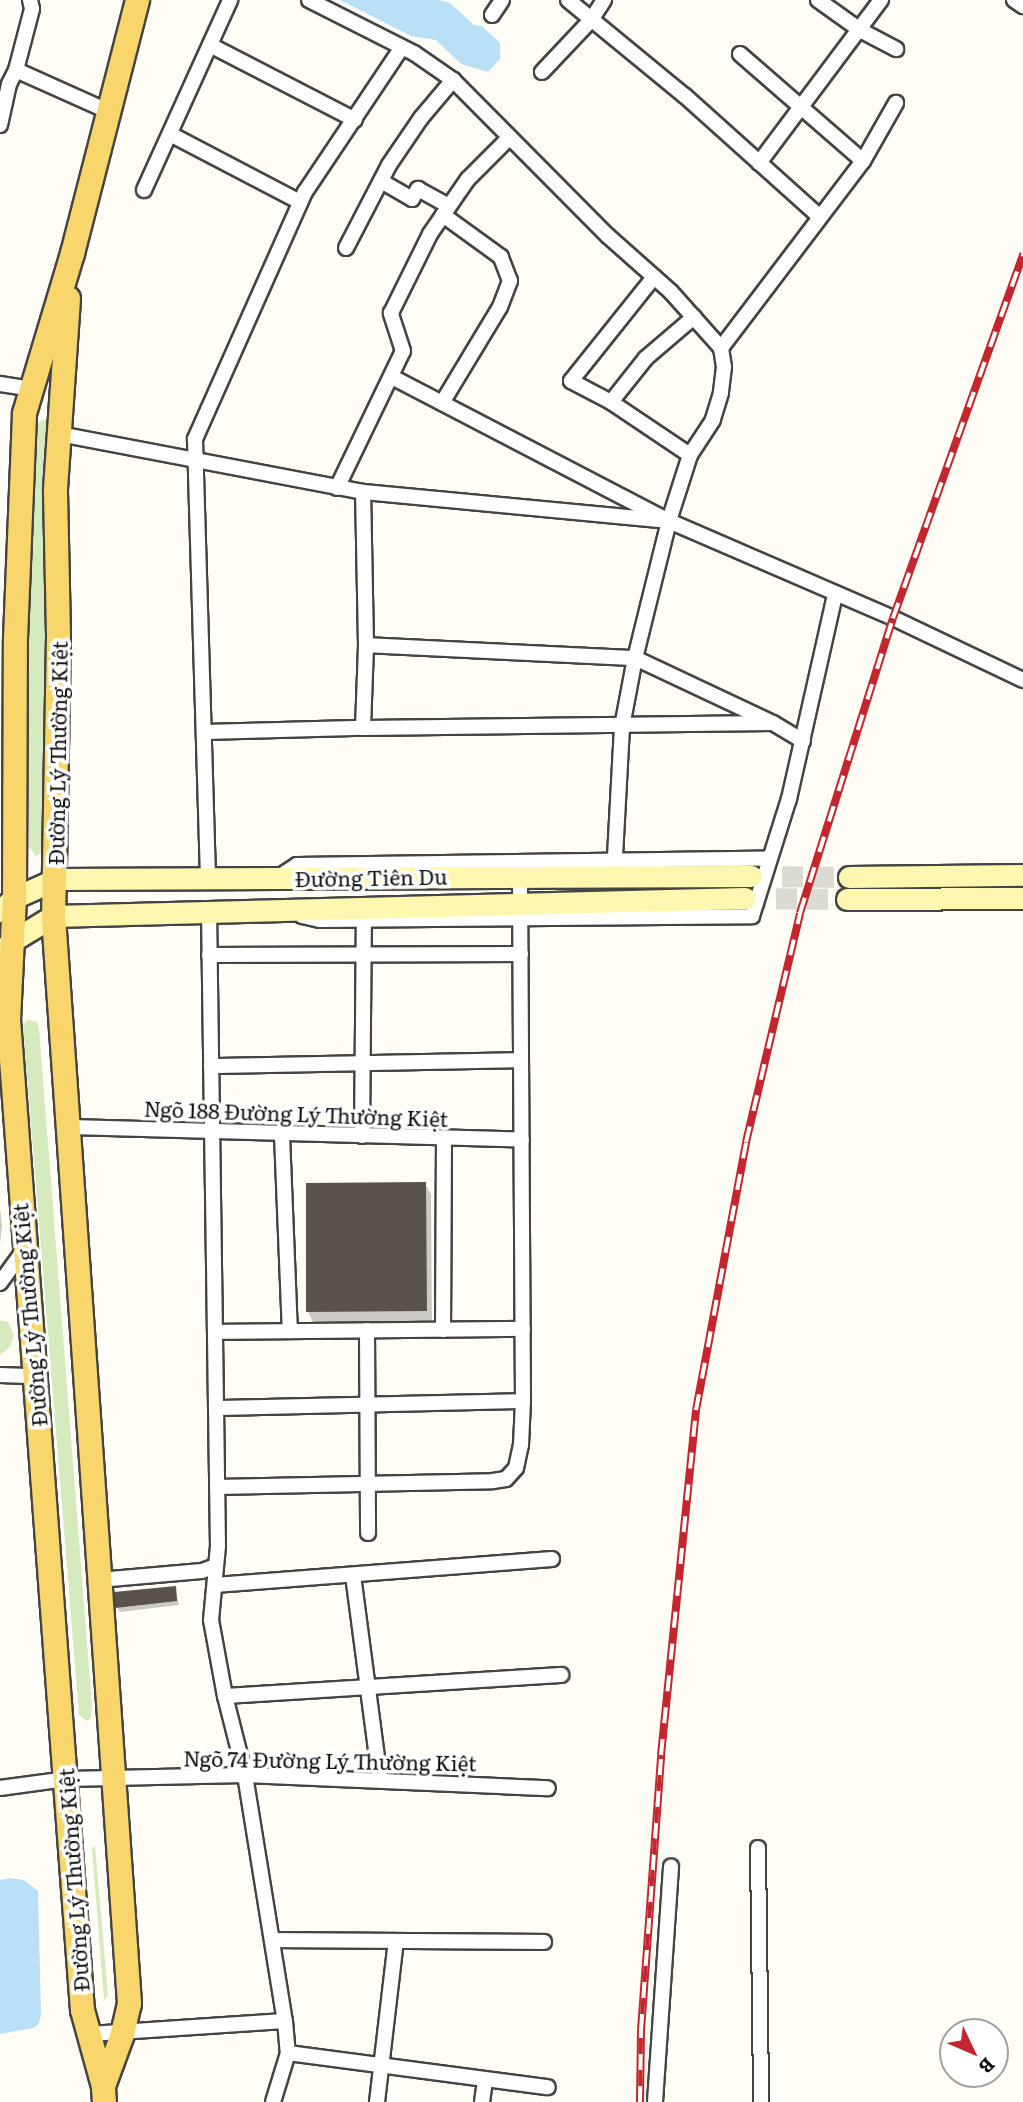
<!DOCTYPE html>
<html>
<head>
<meta charset="utf-8">
<style>
  body { margin:0 }
  #map { position:relative; width:1023px; height:2102px; overflow:hidden; background:#fffdf5; font-family:Literata,serif }
  div>[style] { position:absolute }
  .green>* { inset:0; background:#d5ebbd }
  .water>* { inset:0; background:#b9e0f7 }
  .shadow>* { inset:0; background:#0003 }
  .building>* { inset:0; background:#5a524d }
  .secondary-tunnel>* { height:21px; margin-top:-10.5px; transform-origin:0; background:repeating-linear-gradient(90deg,#dbdad3 0 21px,transparent 0 31px) }
  .roads { filter:drop-shadow(2px 0 #444) drop-shadow(-2px 0 #444) drop-shadow(0 2px #444) drop-shadow(0 -2px #444) }
  .street>* { height:14px; margin:-7px; padding:0 7px; transform-origin:7px; border-radius:7px; background:#fff }
  .secondary>* { height:21px; margin:-10.5px; padding:0 10.5px; transform-origin:10.5px; border-radius:10.5px; background:#fff6b0 }
  .primary>* { height:23px; margin:-11.5px; padding:0 11.5px; transform-origin:11.5px; border-radius:11.5px; background:#f9d66b }
  .rail>* { height:8px; margin-top:-4px; transform-origin:0; background:repeating-linear-gradient(90deg,#fff 0 16px,#c4262e 0 32px); box-sizing:border-box; border-block:2px solid #c4262e }
  span { translate:-50% -50%; white-space:nowrap; text-align:center; line-height:1.15; -webkit-text-stroke:7px #fff; paint-order:stroke }
  .street-label { font-size:21px; color:#111 }
  .north { position:absolute; left:939px; top:2018px; width:70px; height:70px; box-sizing:border-box; background:#fff; border:2px solid #a0a0a0; border-radius:50%; rotate:134deg; font-size:19px; font-weight:700; line-height:28px; text-align:center; color:#111 }
  .north::after { content:''; display:block; margin:auto; width:24px; height:32px; background:#c4262e; clip-path:polygon(50% 0,100% 100%,50% 72%,0 100%) }
</style>
</head>
<body>
<div id="map">
  <div class="green">
    <div style="clip-path:polygon(45px 419px,51px 424px,45px 845px,42px 853px,36px 856px,29px 847px,28px 661px,34px 432px,39px 422px)"></div>
    <div style="clip-path:polygon(27px 1020px,37px 1022px,39px 1028px,92px 1706px,91px 1718px,87px 1721px,79px 1715px,23px 1026px)"></div>
    <div style="clip-path:polygon(0 1320px,8px 1322px,14px 1335px,10px 1347px,0 1355px)"></div>
    <div style="clip-path:polygon(95px 1846px,108px 1995px,104px 2000px,92px 1849px)"></div>
  </div>
  <div class="water">
    <div style="clip-path:polygon(340px 0,438px 0,450px 3px,474px 25px,482px 26px,500px 43px,500px 59px,488px 72px,461px 64px,436px 40px,411px 36px)"></div>
    <div style="clip-path:polygon(10px 1878px,24px 1880px,38px 1891px,41px 2015px,38px 2025px,33px 2028px,0 2034px,0 1880px)"></div>
  </div>
  <div class="shadow">
    <div style="clip-path:polygon(425px 1184px,431px 1194px,432px 1321px,313px 1322px,308px 1312px)"></div>
    <div style="clip-path:polygon(0 1208px,2px 1225px,0 1244px)"></div>
    <div style="clip-path:polygon(175px 1588px,179px 1605px,120px 1612px,117px 1607px)"></div>
  </div>
  <div class="building">
    <div style="clip-path:polygon(426px 1182px,427px 1311px,306px 1312px,306px 1183px)"></div>
    <div style="clip-path:polygon(176px 1586px,177px 1601px,115px 1608px,114px 1592px)"></div>
  </div>
  <div class="secondary-tunnel">
    <div style="left:751px;top:876px;width:98px;rotate:0.6deg"></div>
    <div style="left:745px;top:898px;width:102px;rotate:0.6deg"></div>
  </div>
  <div class="roads">
    <div class="street">
      <div style="left:30px;top:0;width:9px;rotate:77deg"></div>
      <div style="left:32px;top:9px;width:63px;rotate:104.7deg"></div>
      <div style="left:16px;top:70px;width:103px;rotate:24.1deg"></div>
      <div style="left:309px;top:0;width:118px;rotate:26.8deg"></div>
      <div style="left:414px;top:53px;width:47px;rotate:34.7deg"></div>
      <div style="left:453px;top:80px;width:220px;rotate:45.2deg"></div>
      <div style="left:608px;top:236px;width:84px;rotate:41.6deg"></div>
      <div style="left:671px;top:292px;width:75px;rotate:48.2deg"></div>
      <div style="left:721px;top:348px;width:19px;rotate:81deg"></div>
      <div style="left:724px;top:367px;width:26px;rotate:97deg"></div>
      <div style="left:721px;top:393px;width:28px;rotate:107deg"></div>
      <div style="left:713px;top:420px;width:42px;rotate:123.3deg"></div>
      <div style="left:690px;top:455px;width:69px;rotate:107.7deg"></div>
      <div style="left:669px;top:521px;width:141px;rotate:103.9deg"></div>
      <div style="left:635px;top:658px;width:70px;rotate:100.7deg"></div>
      <div style="left:622px;top:727px;width:131px;rotate:93.1deg"></div>
      <div style="left:568px;top:0;width:151px;rotate:39.4deg"></div>
      <div style="left:685px;top:96px;width:181px;rotate:41.9deg"></div>
      <div style="left:818px;top:0;width:52px;rotate:35.5deg"></div>
      <div style="left:860px;top:30px;width:41px;rotate:27.8deg"></div>
      <div style="left:1014px;top:0;width:11px;rotate:34deg"></div>
      <div style="left:492px;top:15px;width:18px;rotate:-56deg"></div>
      <div style="left:210px;top:45px;width:163px;rotate:27.3deg"></div>
      <div style="left:740px;top:54px;width:163px;rotate:41deg"></div>
      <div style="left:542px;top:72px;width:71px;rotate:-46.7deg"></div>
      <div style="left:591px;top:20px;width:24px;rotate:-57deg"></div>
      <div style="left:0;top:125px;width:42px;rotate:-77.6deg"></div>
      <div style="left:9px;top:84px;width:16px;rotate:-63deg"></div>
      <div style="left:170px;top:134px;width:147px;rotate:27.6deg"></div>
      <div style="left:759px;top:163px;width:204px;rotate:-53.2deg"></div>
      <div style="left:381px;top:181px;width:36px;rotate:30deg"></div>
      <div style="left:412px;top:199px;width:12px;rotate:-59deg"></div>
      <div style="left:418px;top:189px;width:35px;rotate:29deg"></div>
      <div style="left:144px;top:190px;width:209px;rotate:-65.6deg"></div>
      <div style="left:346px;top:248px;width:93px;rotate:-62.6deg"></div>
      <div style="left:389px;top:165px;width:57px;rotate:-55.8deg"></div>
      <div style="left:421px;top:118px;width:50px;rotate:-49.9deg"></div>
      <div style="left:654px;top:277px;width:133px;rotate:128.6deg"></div>
      <div style="left:571px;top:381px;width:45px;rotate:27.7deg"></div>
      <div style="left:611px;top:402px;width:95px;rotate:33.9deg"></div>
      <div style="left:721px;top:348px;width:235px;rotate:-52.8deg"></div>
      <div style="left:863px;top:161px;width:67px;rotate:-60.4deg"></div>
      <div style="left:392px;top:377px;width:312px;rotate:27.5deg"></div>
      <div style="left:669px;top:521px;width:244px;rotate:23.4deg"></div>
      <div style="left:893px;top:618px;width:144px;rotate:25.5deg"></div>
      <div style="left:0;top:384px;width:31px;rotate:9deg"></div>
      <div style="left:611px;top:402px;width:56px;rotate:-51.5deg"></div>
      <div style="left:646px;top:358px;width:63px;rotate:-40.5deg"></div>
      <div style="left:442px;top:403px;width:112px;rotate:-58.9deg"></div>
      <div style="left:500px;top:307px;width:28px;rotate:-69deg"></div>
      <div style="left:510px;top:281px;width:26px;rotate:-111deg"></div>
      <div style="left:501px;top:257px;width:72px;rotate:-144.1deg"></div>
      <div style="left:59px;top:434px;width:309px;rotate:10.8deg"></div>
      <div style="left:363px;top:492px;width:298px;rotate:5.4deg"></div>
      <div style="left:337px;top:488px;width:152px;rotate:-64.3deg"></div>
      <div style="left:403px;top:351px;width:40px;rotate:-108deg"></div>
      <div style="left:391px;top:313px;width:88px;rotate:-63.7deg"></div>
      <div style="left:430px;top:234px;width:67px;rotate:-55.4deg"></div>
      <div style="left:468px;top:179px;width:59px;rotate:-45deg"></div>
      <div style="left:366px;top:645px;width:269px;rotate:2.8deg"></div>
      <div style="left:635px;top:658px;width:148px;rotate:25.2deg"></div>
      <div style="left:363px;top:728px;width:410px;rotate:-0.7deg"></div>
      <div style="left:773px;top:723px;width:35px;rotate:31deg"></div>
      <div style="left:205px;top:732px;width:158px;rotate:-1.5deg"></div>
      <div style="left:363px;top:728px;width:83px;rotate:-87.9deg"></div>
      <div style="left:366px;top:645px;width:153px;rotate:-91.1deg"></div>
      <div style="left:208px;top:878px;width:439px;rotate:-91.7deg"></div>
      <div style="left:195px;top:439px;width:270px;rotate:-66deg"></div>
      <div style="left:305px;top:192px;width:174px;rotate:-56.2deg"></div>
      <div style="left:277px;top:878px;width:24px;rotate:-33deg"></div>
      <div style="left:297px;top:865px;width:472px;rotate:-0.8deg"></div>
      <div style="left:209px;top:911px;width:635px;rotate:89.19deg"></div>
      <div style="left:218px;top:1546px;width:74px;rotate:95.4deg"></div>
      <div style="left:211px;top:1620px;width:77px;rotate:79.6deg"></div>
      <div style="left:225px;top:1696px;width:81px;rotate:75.8deg"></div>
      <div style="left:245px;top:1775px;width:249px;rotate:80.8deg"></div>
      <div style="left:285px;top:2021px;width:32px;rotate:85deg"></div>
      <div style="left:288px;top:2053px;width:51px;rotate:107deg"></div>
      <div style="left:302px;top:916px;width:18px;rotate:13deg"></div>
      <div style="left:320px;top:920px;width:432px;rotate:-0.5deg"></div>
      <div style="left:752px;top:916px;width:123px;rotate:-72.5deg"></div>
      <div style="left:789px;top:799px;width:209px;rotate:-77.3deg"></div>
      <div style="left:209px;top:955px;width:312px;rotate:-0.2deg"></div>
      <div style="left:211px;top:1066px;width:310px;rotate:-1.1deg"></div>
      <div style="left:69px;top:1127px;width:453px;rotate:1.6deg"></div>
      <div style="left:282px;top:1135px;width:196px;rotate:87.7deg"></div>
      <div style="left:362px;top:1136px;width:226px;rotate:-89.5deg"></div>
      <div style="left:0;top:1283px;width:41px;rotate:-54deg"></div>
      <div style="left:367px;top:1330px;width:203px;rotate:89.7deg"></div>
      <div style="left:443px;top:1330px;width:192px;rotate:-89.7deg"></div>
      <div style="left:215px;top:1332px;width:308px;rotate:-0.6deg"></div>
      <div style="left:0;top:1375px;width:35px;rotate:2deg"></div>
      <div style="left:216px;top:1408px;width:307px;rotate:-1.3deg"></div>
      <div style="left:217px;top:1487px;width:276px;rotate:-1.2deg"></div>
      <div style="left:493px;top:1481px;width:13px;rotate:-9deg"></div>
      <div style="left:506px;top:1479px;width:15px;rotate:-48deg"></div>
      <div style="left:516px;top:1468px;width:24px;rotate:-78deg"></div>
      <div style="left:521px;top:1445px;width:44px;rotate:-87.4deg"></div>
      <div style="left:523px;top:1401px;width:526px;rotate:-90.33deg"></div>
      <div style="left:353px;top:1575px;width:206px;rotate:82.5deg"></div>
      <div style="left:99px;top:1580px;width:103px;rotate:-5deg"></div>
      <div style="left:202px;top:1571px;width:15px;rotate:-20deg"></div>
      <div style="left:215px;top:1585px;width:338px;rotate:-4.4deg"></div>
      <div style="left:225px;top:1696px;width:337px;rotate:-3.6deg"></div>
      <div style="left:0;top:1788px;width:68px;rotate:-7.7deg"></div>
      <div style="left:67px;top:1779px;width:178px;rotate:-1.3deg"></div>
      <div style="left:245px;top:1775px;width:303px;rotate:2.5deg"></div>
      <div style="left:758px;top:1848px;width:254px;rotate:89.3deg"></div>
      <div style="left:274px;top:1940px;width:270px;rotate:0.4deg"></div>
      <div style="left:89px;top:2034px;width:196px;rotate:-3.8deg"></div>
      <div style="left:288px;top:2053px;width:262px;rotate:7.5deg"></div>
      <div style="left:377px;top:2102px;width:162px;rotate:-83.3deg"></div>
      <div style="left:482px;top:2102px;width:22px;rotate:-82deg"></div>
      <div style="left:655px;top:2102px;width:236px;rotate:-86.1deg"></div>
    </div>
    <div class="secondary">
      <div style="left:849px;top:877px;width:174px;rotate:-0.7deg"></div>
      <div style="left:847px;top:899px;width:176px;rotate:-0.3deg"></div>
      <div style="left:0;top:911px;width:19px;rotate:-43deg"></div>
      <div style="left:14px;top:898px;width:46px;rotate:-24.3deg"></div>
      <div style="left:56px;top:879px;width:695px;rotate:-0.25deg"></div>
      <div style="left:1px;top:951px;width:15px;rotate:-42deg"></div>
      <div style="left:12px;top:941px;width:48px;rotate:-31.4deg"></div>
      <div style="left:53px;top:916px;width:692px;rotate:-1.49deg"></div>
    </div>
    <div class="primary">
      <div style="left:68px;top:298px;width:193px;rotate:93.9deg"></div>
      <div style="left:55px;top:491px;width:145px;rotate:88.8deg"></div>
      <div style="left:58px;top:636px;width:280px;rotate:91deg"></div>
      <div style="left:53px;top:916px;width:1090px;rotate:86deg"></div>
      <div style="left:129px;top:2003px;width:32px;rotate:103deg"></div>
      <div style="left:122px;top:2034px;width:55px;rotate:110.1deg"></div>
      <div style="left:104px;top:2102px;width:16px;rotate:-94deg"></div>
      <div style="left:103px;top:2086px;width:79px;rotate:-105.4deg"></div>
      <div style="left:82px;top:2010px;width:993px;rotate:-94.27deg"></div>
      <div style="left:8px;top:1020px;width:122px;rotate:-87.2deg"></div>
      <div style="left:14px;top:898px;width:260px;rotate:-89.8deg"></div>
      <div style="left:15px;top:638px;width:225px;rotate:-87.7deg"></div>
      <div style="left:24px;top:413px;width:167px;rotate:-73.3deg"></div>
      <div style="left:72px;top:253px;width:261px;rotate:-75.6deg"></div>
    </div>
  </div>
  <div class="rail">
    <div style="left:640px;top:2102px;width:72px;rotate:-89.2deg"></div>
    <div style="left:641px;top:2030px;width:276px;rotate:-85.8deg"></div>
    <div style="left:661px;top:1755px;width:347px;rotate:-84.2deg"></div>
    <div style="left:696px;top:1410px;width:273px;rotate:-79.4deg"></div>
    <div style="left:746px;top:1142px;width:235px;rotate:-76.7deg"></div>
    <div style="left:800px;top:913px;width:309px;rotate:-72.5deg"></div>
    <div style="left:893px;top:618px;width:387px;rotate:-70.3deg"></div>
  </div>
  <div class="street-label">
    <span style="left:57px;top:753px;rotate:-89deg">Đường Lý Thường Kiệt</span>
    <span style="left:371px;top:877px;rotate:-1deg">Đường Tiên Du</span>
    <span style="left:296px;top:1113px;rotate:2deg">Ngõ 188 Đường Lý Thường Kiệt</span>
    <span style="left:29px;top:1315px;rotate:-95deg">Đường Lý Thường Kiệt</span>
    <span style="left:330px;top:1760px;rotate:1deg">Ngõ 74 Đường Lý Thường Kiệt</span>
    <span style="left:73px;top:1880px;rotate:-94deg">Đường Lý Thường Kiệt</span>
  </div>
  <div class="north">B</div>
</div>
</body>
</html>
